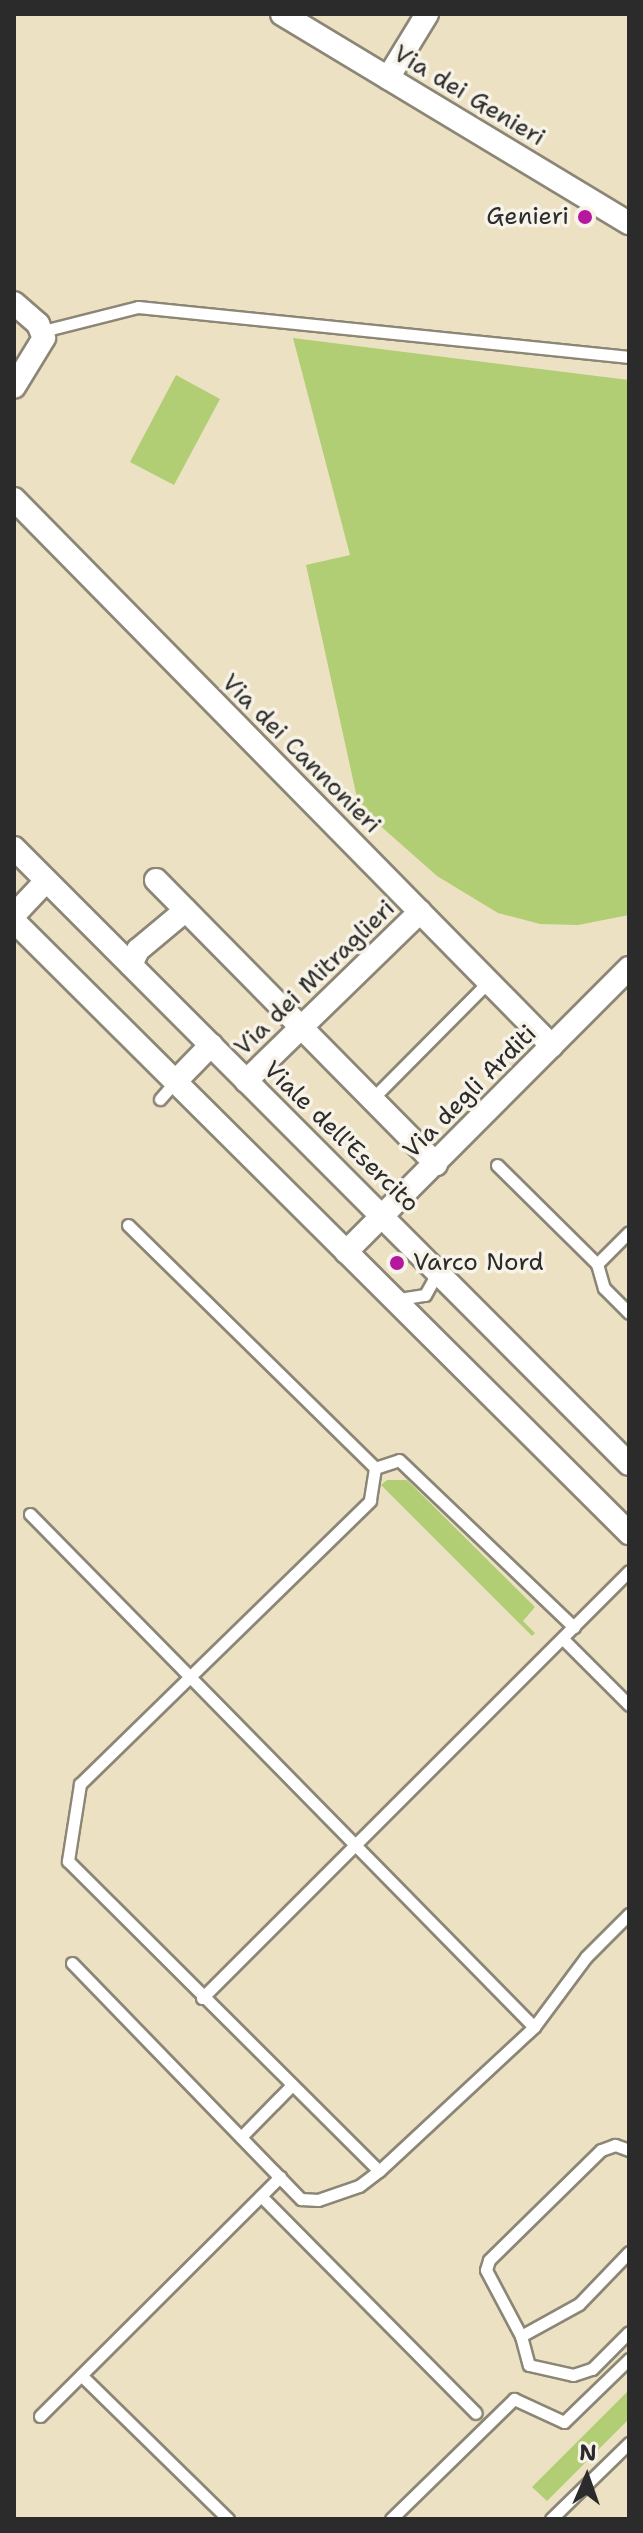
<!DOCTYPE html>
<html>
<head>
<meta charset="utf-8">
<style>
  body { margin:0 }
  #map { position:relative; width:643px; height:2533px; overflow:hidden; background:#ede1c3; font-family:"Shantell Sans",sans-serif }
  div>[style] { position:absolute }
  .green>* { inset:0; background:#b1ce75 }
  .roads { filter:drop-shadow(2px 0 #8c8677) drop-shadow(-2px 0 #8c8677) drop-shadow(0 2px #8c8677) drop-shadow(0 -2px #8c8677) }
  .service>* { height:11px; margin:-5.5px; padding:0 5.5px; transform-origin:5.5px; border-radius:5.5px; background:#fff }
  .minor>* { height:22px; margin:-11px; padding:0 11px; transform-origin:11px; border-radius:11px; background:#fff }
  .dots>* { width:22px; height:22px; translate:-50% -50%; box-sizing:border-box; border:4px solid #f7f3e8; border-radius:50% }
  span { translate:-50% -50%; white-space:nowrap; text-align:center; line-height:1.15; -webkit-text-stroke:7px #f7f3e8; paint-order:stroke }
  .street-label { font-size:24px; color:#2b2b2b }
  .poi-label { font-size:24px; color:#2b2b2b }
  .right { translate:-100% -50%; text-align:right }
  .left { translate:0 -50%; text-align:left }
  .frame { position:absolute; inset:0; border:16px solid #2b2b2b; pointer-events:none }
  .north { position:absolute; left:547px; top:2437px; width:80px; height:80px; -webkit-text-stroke:6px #f7f3e8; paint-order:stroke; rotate:2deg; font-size:22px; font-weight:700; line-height:32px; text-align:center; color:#2b2b2b }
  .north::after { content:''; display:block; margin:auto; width:28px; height:36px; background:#2b2b2b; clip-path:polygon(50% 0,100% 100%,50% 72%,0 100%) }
</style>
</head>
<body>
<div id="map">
  <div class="green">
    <div style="clip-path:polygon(293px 338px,629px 380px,629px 915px,578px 925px,540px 924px,498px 913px,437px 876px,359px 807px,306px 565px,350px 555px)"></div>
    <div style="clip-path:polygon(176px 375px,220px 399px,174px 485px,130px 462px)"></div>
    <div style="clip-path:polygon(387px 1480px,407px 1480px,535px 1607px,523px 1621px,535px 1633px,532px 1636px,381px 1485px)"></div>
    <div style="clip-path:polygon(629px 2390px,629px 2419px,547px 2501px,532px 2487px)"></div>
  </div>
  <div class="roads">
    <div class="service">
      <div style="left:43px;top:331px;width:98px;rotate:-14.2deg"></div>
      <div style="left:138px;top:307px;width:494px;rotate:5.8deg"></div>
      <div style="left:160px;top:1099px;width:23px;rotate:-49deg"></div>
      <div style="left:372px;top:1099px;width:165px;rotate:-45.2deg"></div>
      <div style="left:497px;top:1165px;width:141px;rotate:44.7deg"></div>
      <div style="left:597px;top:1264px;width:45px;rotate:-45deg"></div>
      <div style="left:128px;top:1225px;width:346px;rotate:44.5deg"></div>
      <div style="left:375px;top:1468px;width:25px;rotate:-18deg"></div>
      <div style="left:399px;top:1460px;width:242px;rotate:43.7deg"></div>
      <div style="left:597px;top:1264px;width:25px;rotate:74deg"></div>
      <div style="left:604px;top:1288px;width:35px;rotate:45deg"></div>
      <div style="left:399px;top:1299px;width:26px;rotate:-9deg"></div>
      <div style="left:425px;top:1295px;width:18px;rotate:-61deg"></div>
      <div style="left:434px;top:1279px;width:9px;rotate:-103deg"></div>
      <div style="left:375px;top:1468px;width:33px;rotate:99deg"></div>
      <div style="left:370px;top:1501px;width:405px;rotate:135.7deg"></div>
      <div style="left:80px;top:1784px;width:78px;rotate:98.9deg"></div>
      <div style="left:68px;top:1861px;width:439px;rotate:44.9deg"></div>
      <div style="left:30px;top:1514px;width:719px;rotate:45.51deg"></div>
      <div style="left:563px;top:1639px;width:93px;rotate:45deg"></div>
      <div style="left:72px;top:1963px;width:329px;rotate:45.9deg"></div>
      <div style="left:301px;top:2199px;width:17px;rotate:3deg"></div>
      <div style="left:318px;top:2200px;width:43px;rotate:-18.9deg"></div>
      <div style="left:359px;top:2186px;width:25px;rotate:-37deg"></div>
      <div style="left:379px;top:2171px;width:212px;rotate:-42.9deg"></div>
      <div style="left:534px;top:2027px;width:87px;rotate:-53.4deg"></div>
      <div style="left:586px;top:1957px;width:61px;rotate:-45deg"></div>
      <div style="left:202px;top:1998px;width:604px;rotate:-45deg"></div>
      <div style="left:241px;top:2137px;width:73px;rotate:-45.6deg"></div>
      <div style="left:629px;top:2150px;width:15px;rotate:-160deg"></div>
      <div style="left:615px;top:2145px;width:15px;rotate:160deg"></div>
      <div style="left:601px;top:2150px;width:157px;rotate:135.5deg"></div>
      <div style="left:489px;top:2260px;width:10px;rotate:107deg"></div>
      <div style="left:486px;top:2270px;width:75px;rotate:62.1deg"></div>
      <div style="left:521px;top:2336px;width:66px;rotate:-28.9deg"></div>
      <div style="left:579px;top:2304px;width:72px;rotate:-46.1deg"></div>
      <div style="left:261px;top:2196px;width:305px;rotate:45.3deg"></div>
      <div style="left:521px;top:2336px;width:30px;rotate:75deg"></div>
      <div style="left:529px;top:2365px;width:45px;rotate:12.8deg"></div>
      <div style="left:573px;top:2375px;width:20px;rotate:-18deg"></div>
      <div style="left:592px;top:2369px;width:52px;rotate:-45deg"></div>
      <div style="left:81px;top:2375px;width:206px;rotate:44.4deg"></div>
      <div style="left:40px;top:2416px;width:339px;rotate:-44.9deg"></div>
      <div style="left:391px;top:2519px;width:172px;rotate:-44.3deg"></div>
      <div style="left:514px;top:2399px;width:55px;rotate:24.7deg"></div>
      <div style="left:564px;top:2422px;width:91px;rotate:-44.1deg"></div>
      <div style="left:551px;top:2519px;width:109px;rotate:-44.3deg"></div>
    </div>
    <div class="minor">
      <div style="left:282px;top:14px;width:405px;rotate:31.1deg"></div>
      <div style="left:388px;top:78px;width:75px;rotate:-58.6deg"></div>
      <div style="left:14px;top:303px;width:32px;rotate:41deg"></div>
      <div style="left:38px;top:324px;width:15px;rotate:67deg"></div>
      <div style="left:44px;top:338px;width:57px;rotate:121.5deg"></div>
      <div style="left:14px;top:499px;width:767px;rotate:45.48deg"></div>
      <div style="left:14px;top:848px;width:870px;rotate:45.05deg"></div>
      <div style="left:156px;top:880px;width:399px;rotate:45.4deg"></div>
      <div style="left:14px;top:915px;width:47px;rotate:-46.7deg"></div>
      <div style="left:14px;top:921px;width:868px;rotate:44.86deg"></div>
      <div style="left:131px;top:965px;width:17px;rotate:-65deg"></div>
      <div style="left:138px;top:950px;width:62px;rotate:-39.8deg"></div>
      <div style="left:246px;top:1081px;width:243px;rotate:-44.2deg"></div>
      <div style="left:175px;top:1082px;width:52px;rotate:-45.8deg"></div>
      <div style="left:346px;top:1252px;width:401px;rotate:-45.1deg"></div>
    </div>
  </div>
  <div class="dots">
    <div style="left:585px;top:217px;background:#b5179e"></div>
    <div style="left:397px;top:1263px;background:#b5179e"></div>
  </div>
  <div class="street-label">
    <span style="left:469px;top:96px;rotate:31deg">Via dei Genieri</span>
    <span style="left:301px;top:754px;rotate:45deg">Via dei Cannonieri</span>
    <span style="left:315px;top:978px;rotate:-44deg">Via dei Mitraglieri</span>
    <span style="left:470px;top:1092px;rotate:-45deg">Via degli Arditi</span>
    <span style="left:341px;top:1137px;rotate:44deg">Viale dell'Esercito</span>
  </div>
  <div class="poi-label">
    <span class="right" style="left:569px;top:217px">Genieri</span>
    <span class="left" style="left:413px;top:1263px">Varco Nord</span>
  </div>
  <div class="frame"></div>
  <div class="north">N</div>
</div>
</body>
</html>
